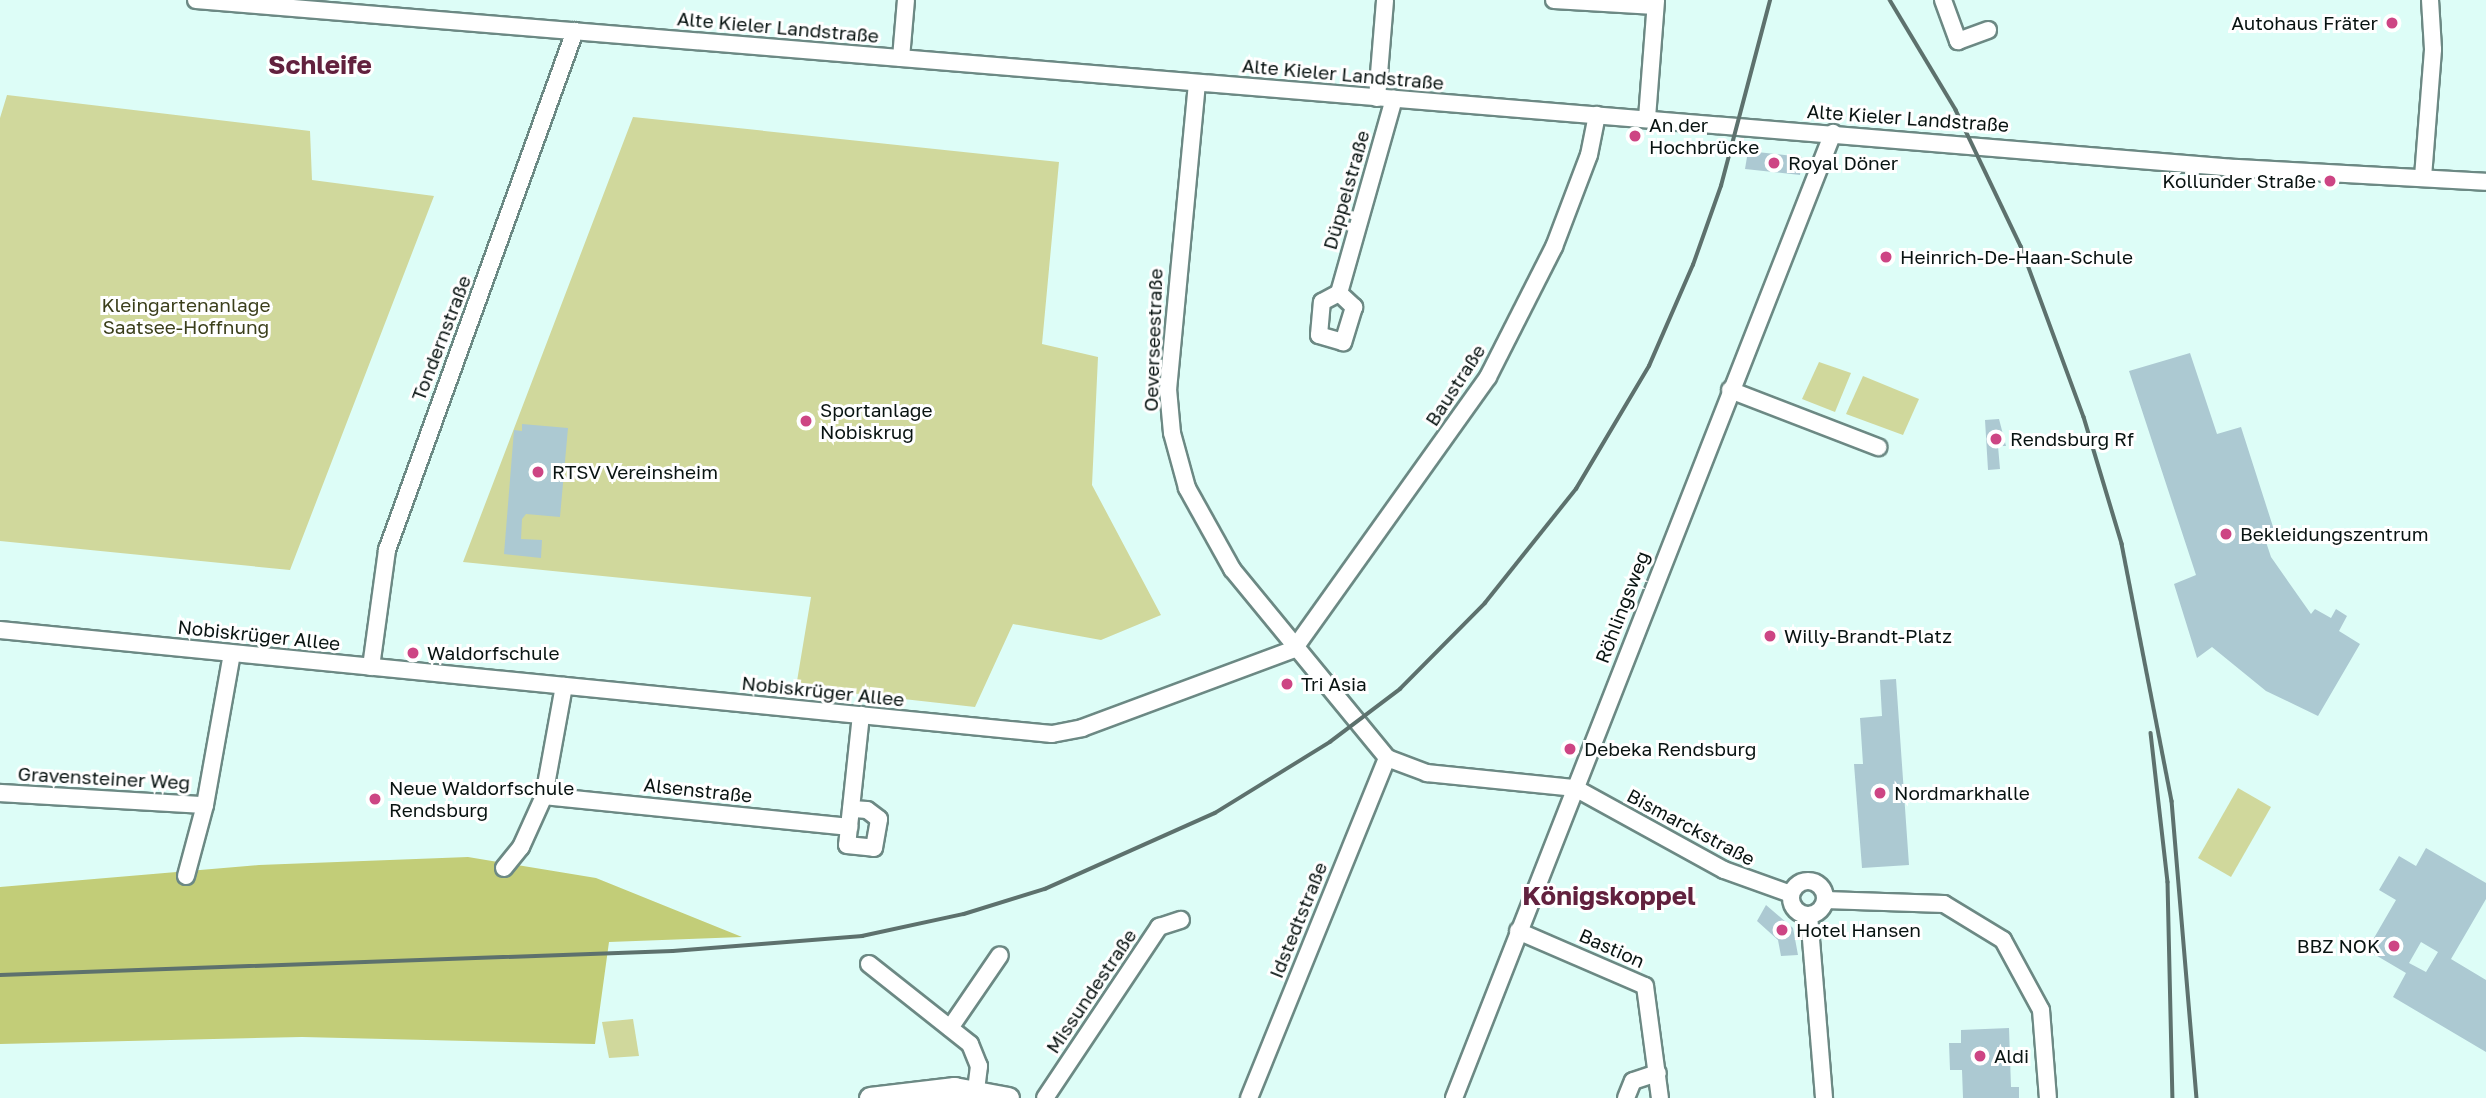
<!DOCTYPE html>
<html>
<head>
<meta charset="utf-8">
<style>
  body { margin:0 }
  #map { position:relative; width:2486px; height:1098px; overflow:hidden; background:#ddfdf7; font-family:"Golos Text",sans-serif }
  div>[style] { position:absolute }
  .green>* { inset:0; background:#d0d89c }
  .forest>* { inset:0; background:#c2cd78 }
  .building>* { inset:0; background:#acc9d2 }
  .roads { filter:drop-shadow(2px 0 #6c8984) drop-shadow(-2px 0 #6c8984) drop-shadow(0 2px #6c8984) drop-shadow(0 -2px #6c8984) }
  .minor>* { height:16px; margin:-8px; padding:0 8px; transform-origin:8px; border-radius:8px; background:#fff }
  .minor>.ring { margin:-8px; padding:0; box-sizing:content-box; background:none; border:16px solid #fff; border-radius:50% }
  .major>* { height:21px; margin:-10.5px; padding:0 10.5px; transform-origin:10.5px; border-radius:10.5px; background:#fff }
  .rail>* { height:3.5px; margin:-1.75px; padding:0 1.75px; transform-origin:1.75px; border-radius:1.75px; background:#5d716d }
  .dots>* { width:19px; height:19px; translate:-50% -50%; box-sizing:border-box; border:4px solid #fff; border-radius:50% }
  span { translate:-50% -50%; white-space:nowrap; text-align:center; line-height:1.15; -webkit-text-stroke:6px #fff; paint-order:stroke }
  .poi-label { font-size:19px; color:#081311 }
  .right { translate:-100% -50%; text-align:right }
  .left { translate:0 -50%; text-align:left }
  .street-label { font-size:19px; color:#081311 }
  .park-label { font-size:19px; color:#3b3f1b }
  .district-label { font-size:26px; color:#62213e; font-weight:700 }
</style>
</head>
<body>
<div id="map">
  <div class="green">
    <div style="clip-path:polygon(7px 95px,310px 131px,312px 180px,434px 196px,290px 570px,0 541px,0 118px)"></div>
    <div style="clip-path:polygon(633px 117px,1059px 162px,1042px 344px,1098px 357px,1092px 485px,1161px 615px,1101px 640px,1013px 624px,975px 707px,796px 687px,811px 597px,463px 562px)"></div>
    <div style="clip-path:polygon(1819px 362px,1851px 373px,1835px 412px,1802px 399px)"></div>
    <div style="clip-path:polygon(1863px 376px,1919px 399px,1903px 435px,1846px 414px)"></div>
    <div style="clip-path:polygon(2238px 788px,2271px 807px,2231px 877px,2198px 858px)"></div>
    <div style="clip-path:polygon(633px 1019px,639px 1056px,609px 1058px,602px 1022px)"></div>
  </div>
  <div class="forest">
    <div style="clip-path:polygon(468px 857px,596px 878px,742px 937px,609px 942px,595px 1044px,302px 1037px,0 1044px,0 887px,259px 865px)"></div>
  </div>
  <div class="building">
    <div style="clip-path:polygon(1748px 151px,1802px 157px,1800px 175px,1745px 169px)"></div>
    <div style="clip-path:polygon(2190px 353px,2217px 434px,2241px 427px,2275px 533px,2264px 536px,2271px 557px,2311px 614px,2315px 609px,2331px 618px,2336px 609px,2347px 616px,2339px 631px,2360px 644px,2318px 716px,2266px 691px,2212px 647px,2197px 658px,2174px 584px,2196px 575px,2129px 371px)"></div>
    <div style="clip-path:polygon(1999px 419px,2006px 446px,1998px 446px,2000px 469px,1988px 470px,1985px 420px)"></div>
    <div style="clip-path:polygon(522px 424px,568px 428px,560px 517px,526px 514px,522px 519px,521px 539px,542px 540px,541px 558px,504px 554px,514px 430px,522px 431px)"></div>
    <div style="clip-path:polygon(1896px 679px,1909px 865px,1862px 868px,1854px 764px,1863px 764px,1860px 718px,1882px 716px,1880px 680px)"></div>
    <div style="clip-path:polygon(evenodd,2426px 848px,2486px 883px,2486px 899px,2451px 959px,2486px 980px,2486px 1052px,2393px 997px,2406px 973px,2367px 950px,2396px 900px,2379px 890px,2399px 856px,2416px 866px,2426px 848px,2421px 942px,2438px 952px,2426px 972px,2409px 963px,2421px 942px)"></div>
    <div style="clip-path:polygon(1766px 905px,1793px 928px,1798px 955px,1781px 956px,1778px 940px,1757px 921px)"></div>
    <div style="clip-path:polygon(2009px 1028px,2011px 1087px,2019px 1087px,2019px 1098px,1963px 1098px,1962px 1070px,1950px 1070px,1949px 1043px,1961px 1043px,1961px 1030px)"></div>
  </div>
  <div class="roads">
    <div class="minor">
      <div style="left:196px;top:0;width:2048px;rotate:4.71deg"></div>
      <div style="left:2237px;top:168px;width:249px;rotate:3.2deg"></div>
      <div style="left:1554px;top:0;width:101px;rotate:3.4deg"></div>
      <div style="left:1943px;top:0;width:44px;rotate:69.9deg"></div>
      <div style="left:1958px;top:41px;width:32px;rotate:-20deg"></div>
      <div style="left:901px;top:58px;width:58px;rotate:-85.1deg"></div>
      <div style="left:1197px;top:83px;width:307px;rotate:95.4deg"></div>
      <div style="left:1168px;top:389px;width:44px;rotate:84.8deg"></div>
      <div style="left:1172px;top:433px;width:57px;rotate:74.7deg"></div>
      <div style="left:1187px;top:488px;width:93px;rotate:60.9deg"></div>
      <div style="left:1232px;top:569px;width:244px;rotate:50.6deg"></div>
      <div style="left:1387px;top:758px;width:43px;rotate:20.6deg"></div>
      <div style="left:1427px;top:773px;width:149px;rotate:5.8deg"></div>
      <div style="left:1575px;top:788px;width:170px;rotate:28.8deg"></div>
      <div style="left:1724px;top:870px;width:71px;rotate:19.7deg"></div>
      <div style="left:1377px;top:98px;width:98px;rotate:-85.3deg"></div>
      <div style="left:1647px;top:118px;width:118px;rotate:-85.6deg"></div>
      <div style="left:2423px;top:177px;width:128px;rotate:-85.5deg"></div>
      <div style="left:2433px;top:49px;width:49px;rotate:-93.5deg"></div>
      <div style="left:1339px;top:293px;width:21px;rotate:43deg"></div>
      <div style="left:1354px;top:307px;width:37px;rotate:107deg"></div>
      <div style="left:1343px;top:342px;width:25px;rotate:-164deg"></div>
      <div style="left:1319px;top:335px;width:33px;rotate:-85deg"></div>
      <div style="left:1322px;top:302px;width:19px;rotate:-28deg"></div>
      <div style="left:1339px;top:293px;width:202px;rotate:-74.2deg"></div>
      <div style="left:1730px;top:390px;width:159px;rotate:21.1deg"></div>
      <div style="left:0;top:630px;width:1057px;rotate:5.65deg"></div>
      <div style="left:1052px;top:734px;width:31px;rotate:-11deg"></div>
      <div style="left:1082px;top:728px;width:226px;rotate:-20.4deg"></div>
      <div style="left:1294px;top:649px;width:334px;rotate:-54.5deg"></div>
      <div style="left:1488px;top:377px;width:146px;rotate:-63.1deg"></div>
      <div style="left:1554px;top:247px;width:98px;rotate:-69.2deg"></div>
      <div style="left:1589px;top:155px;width:41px;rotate:-78.7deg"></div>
      <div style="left:371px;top:667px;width:118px;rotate:-82.2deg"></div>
      <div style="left:387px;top:550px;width:552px;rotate:-70.09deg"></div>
      <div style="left:0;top:793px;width:205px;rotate:3.4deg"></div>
      <div style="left:205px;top:805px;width:153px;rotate:-79.9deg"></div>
      <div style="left:544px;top:796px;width:307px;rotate:5.8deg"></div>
      <div style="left:849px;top:827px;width:113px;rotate:-83.9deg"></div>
      <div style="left:849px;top:827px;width:18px;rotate:96deg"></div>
      <div style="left:847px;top:845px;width:27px;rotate:6deg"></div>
      <div style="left:874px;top:848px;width:29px;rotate:-80deg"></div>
      <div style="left:879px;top:819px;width:15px;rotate:-143deg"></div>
      <div style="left:867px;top:810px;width:16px;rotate:-176deg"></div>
      <div style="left:504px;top:868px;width:27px;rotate:-51deg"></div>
      <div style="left:521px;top:847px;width:56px;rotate:-65.7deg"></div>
      <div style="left:544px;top:796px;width:112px;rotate:-79.7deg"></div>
      <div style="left:186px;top:876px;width:73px;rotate:-75deg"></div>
      <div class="ring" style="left:1791px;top:881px;width:18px;height:18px"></div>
      <div style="left:1825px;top:900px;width:119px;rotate:1.9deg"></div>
      <div style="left:1944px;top:904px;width:69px;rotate:31.4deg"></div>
      <div style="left:2003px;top:940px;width:80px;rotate:61.5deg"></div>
      <div style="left:2041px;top:1010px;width:88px;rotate:85.5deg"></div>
      <div style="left:1809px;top:915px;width:184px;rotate:85.3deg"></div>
      <div style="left:1518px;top:931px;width:138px;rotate:23.4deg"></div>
      <div style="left:1645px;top:986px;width:113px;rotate:82.4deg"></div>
      <div style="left:869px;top:964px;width:129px;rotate:38.4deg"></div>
      <div style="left:970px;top:1044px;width:24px;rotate:68deg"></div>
      <div style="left:979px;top:1066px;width:24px;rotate:97deg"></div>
      <div style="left:950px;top:1028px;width:88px;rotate:-55.6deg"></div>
      <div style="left:1045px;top:1098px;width:206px;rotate:-56.3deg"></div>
      <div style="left:1159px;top:927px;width:23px;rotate:-18deg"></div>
      <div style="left:1249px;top:1098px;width:367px;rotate:-67.9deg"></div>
      <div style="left:1454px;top:1098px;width:1037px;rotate:-68.56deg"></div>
      <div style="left:1626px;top:1098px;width:18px;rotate:-68deg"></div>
      <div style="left:1633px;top:1081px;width:26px;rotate:-18deg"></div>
    </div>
    <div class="major">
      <div style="left:870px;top:1098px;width:85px;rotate:-6.8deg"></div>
      <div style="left:954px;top:1088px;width:55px;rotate:10.5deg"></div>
    </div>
  </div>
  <div class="rail">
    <div style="left:1890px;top:0;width:128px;rotate:59deg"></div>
    <div style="left:1956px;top:110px;width:151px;rotate:64.5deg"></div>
    <div style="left:2021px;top:246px;width:182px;rotate:69.8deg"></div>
    <div style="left:2084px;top:417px;width:133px;rotate:73.3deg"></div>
    <div style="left:2122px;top:544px;width:262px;rotate:79deg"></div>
    <div style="left:2172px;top:801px;width:298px;rotate:85.2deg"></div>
    <div style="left:2151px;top:733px;width:150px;rotate:83.5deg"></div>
    <div style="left:2168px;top:882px;width:216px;rotate:88.7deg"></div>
    <div style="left:0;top:975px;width:673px;rotate:-2.04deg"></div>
    <div style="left:673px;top:951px;width:190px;rotate:-4.5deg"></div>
    <div style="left:862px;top:936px;width:104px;rotate:-12.2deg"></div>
    <div style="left:964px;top:914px;width:85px;rotate:-17.2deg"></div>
    <div style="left:1045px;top:889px;width:186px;rotate:-24.1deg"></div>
    <div style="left:1215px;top:813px;width:135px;rotate:-31.7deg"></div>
    <div style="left:1330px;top:742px;width:88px;rotate:-37.1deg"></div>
    <div style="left:1400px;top:689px;width:121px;rotate:-45.3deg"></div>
    <div style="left:1485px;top:603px;width:146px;rotate:-51.4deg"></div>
    <div style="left:1576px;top:489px;width:143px;rotate:-59.3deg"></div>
    <div style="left:1649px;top:366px;width:110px;rotate:-66.5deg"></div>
    <div style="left:1693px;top:265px;width:84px;rotate:-70.5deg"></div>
    <div style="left:1721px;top:186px;width:192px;rotate:-75.2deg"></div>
  </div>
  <div class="dots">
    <div style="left:2392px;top:23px;background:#cd4584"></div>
    <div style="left:1635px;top:136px;background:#cd4584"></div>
    <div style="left:1774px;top:163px;background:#cd4584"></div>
    <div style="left:2330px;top:181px;background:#cd4584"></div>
    <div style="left:1886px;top:257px;background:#cd4584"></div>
    <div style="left:806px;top:421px;background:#cd4584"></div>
    <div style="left:1996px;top:439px;background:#cd4584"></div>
    <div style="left:538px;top:472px;background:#cd4584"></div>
    <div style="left:2226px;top:534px;background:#cd4584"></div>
    <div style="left:1770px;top:636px;background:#cd4584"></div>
    <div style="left:413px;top:653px;background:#cd4584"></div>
    <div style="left:1287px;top:684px;background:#cd4584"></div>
    <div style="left:1570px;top:749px;background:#cd4584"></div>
    <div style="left:1880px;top:793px;background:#cd4584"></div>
    <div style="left:375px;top:799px;background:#cd4584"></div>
    <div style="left:1782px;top:930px;background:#cd4584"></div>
    <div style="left:2394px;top:946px;background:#cd4584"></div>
    <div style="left:1980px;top:1056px;background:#cd4584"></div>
  </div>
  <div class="poi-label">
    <span class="right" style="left:2378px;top:23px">Autohaus Fräter</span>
    <span class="left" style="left:1649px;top:136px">An der<br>Hochbrücke</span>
    <span class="left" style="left:1788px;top:163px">Royal Döner</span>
    <span class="right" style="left:2316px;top:181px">Kollunder Straße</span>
    <span class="left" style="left:1900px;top:257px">Heinrich-De-Haan-Schule</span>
    <span class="left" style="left:820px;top:421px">Sportanlage<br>Nobiskrug</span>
    <span class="left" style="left:2010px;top:439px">Rendsburg Rf</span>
    <span class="left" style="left:552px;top:472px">RTSV Vereinsheim</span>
    <span class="left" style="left:2240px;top:534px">Bekleidungszentrum</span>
    <span class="left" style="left:1784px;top:636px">Willy-Brandt-Platz</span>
    <span class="left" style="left:427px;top:653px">Waldorfschule</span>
    <span class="left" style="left:1301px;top:684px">Tri Asia</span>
    <span class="left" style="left:1584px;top:749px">Debeka Rendsburg</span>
    <span class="left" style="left:389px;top:799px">Neue Waldorfschule<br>Rendsburg</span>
    <span class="left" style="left:1894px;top:793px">Nordmarkhalle</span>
    <span class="left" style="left:1796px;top:930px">Hotel Hansen</span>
    <span class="right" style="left:2380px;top:946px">BBZ NOK</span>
    <span class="left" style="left:1994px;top:1056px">Aldi</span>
  </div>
  <div class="street-label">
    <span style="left:778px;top:27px;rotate:5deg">Alte Kieler Landstraße</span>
    <span style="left:1343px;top:74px;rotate:5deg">Alte Kieler Landstraße</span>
    <span style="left:1908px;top:118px;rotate:4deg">Alte Kieler Landstraße</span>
    <span style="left:1346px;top:190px;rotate:-74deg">Düppelstraße</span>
    <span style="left:441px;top:338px;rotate:-69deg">Tondernstraße</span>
    <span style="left:1153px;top:340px;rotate:-88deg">Oeverseestraße</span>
    <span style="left:1455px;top:385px;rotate:-57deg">Baustraße</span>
    <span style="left:1622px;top:607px;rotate:-69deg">Röhlingsweg</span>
    <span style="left:259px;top:635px;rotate:6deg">Nobiskrüger Allee</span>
    <span style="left:823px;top:691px;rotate:6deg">Nobiskrüger Allee</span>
    <span style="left:104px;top:778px;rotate:3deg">Gravensteiner Weg</span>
    <span style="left:698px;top:790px;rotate:6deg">Alsenstraße</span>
    <span style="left:1691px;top:827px;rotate:28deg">Bismarckstraße</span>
    <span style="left:1298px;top:920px;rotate:-68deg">Idstedtstraße</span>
    <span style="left:1612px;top:948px;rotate:24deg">Bastion</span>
    <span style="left:1091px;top:991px;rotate:-56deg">Missundestraße</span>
  </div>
  <div class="park-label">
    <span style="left:186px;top:316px">Kleingartenanlage<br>Saatsee-Hoffnung</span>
  </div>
  <div class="district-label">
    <span style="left:320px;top:65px">Schleife</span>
    <span style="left:1609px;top:896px">Königskoppel</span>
  </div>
</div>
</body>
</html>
